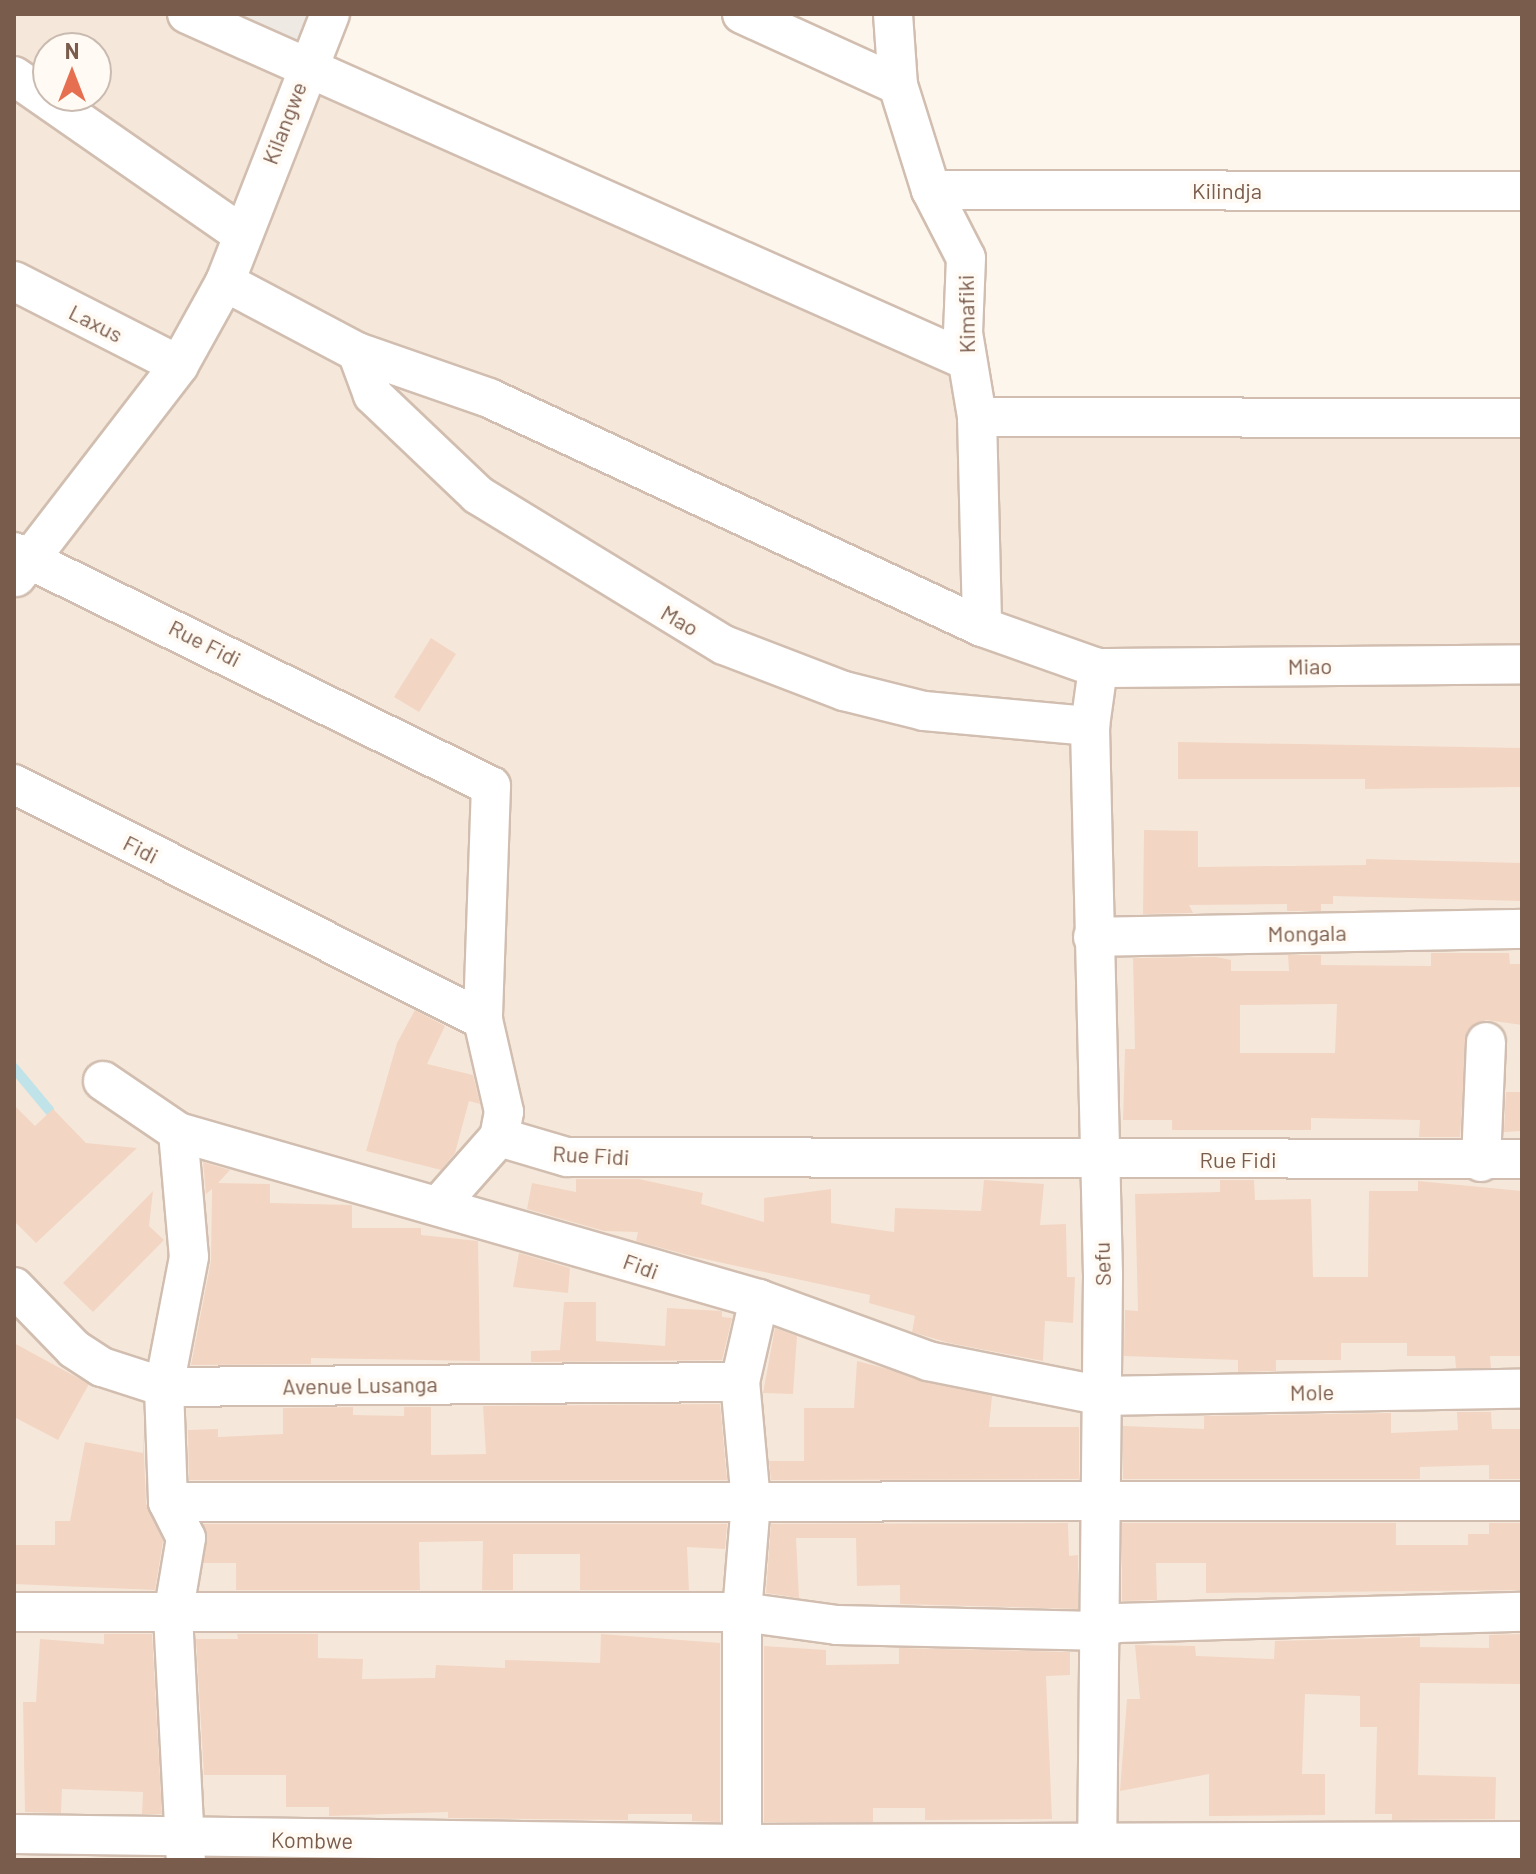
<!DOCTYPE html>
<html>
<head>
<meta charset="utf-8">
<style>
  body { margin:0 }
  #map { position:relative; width:1536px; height:1874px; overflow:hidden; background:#fdf6ec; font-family:Barlow,sans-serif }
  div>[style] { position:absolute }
  .residential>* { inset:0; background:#f5e8da }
  .industrial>* { inset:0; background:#efe9e4 }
  .stream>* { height:10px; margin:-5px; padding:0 5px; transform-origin:5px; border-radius:5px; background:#bfe3e8 }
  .building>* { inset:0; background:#f3d5c3 }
  .roads { filter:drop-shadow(2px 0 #d1beb0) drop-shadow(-2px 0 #d1beb0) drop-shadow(0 2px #d1beb0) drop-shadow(0 -2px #d1beb0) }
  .minor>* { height:38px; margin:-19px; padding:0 19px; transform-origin:19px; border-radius:19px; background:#fff }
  span { translate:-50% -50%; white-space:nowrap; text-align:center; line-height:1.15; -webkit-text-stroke:8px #fffaf3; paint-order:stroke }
  .street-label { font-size:22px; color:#7a5c4d }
  .frame { position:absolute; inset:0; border:16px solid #7a5c4d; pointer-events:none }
  .north { position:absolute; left:32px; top:32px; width:80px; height:80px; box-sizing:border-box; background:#fffaf3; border:2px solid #cabbb1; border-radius:50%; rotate:0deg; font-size:22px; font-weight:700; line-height:32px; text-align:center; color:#7a5c4d }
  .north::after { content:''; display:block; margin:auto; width:28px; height:36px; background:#e76f51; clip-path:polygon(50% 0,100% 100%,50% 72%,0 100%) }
</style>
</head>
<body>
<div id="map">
  <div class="residential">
    <div style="clip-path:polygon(evenodd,14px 14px,187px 14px,966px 360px,977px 417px,1522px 418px,1522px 1860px,14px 1860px,14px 14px,48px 48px,96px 48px,96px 96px,48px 96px,48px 48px)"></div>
  </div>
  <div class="industrial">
    <div style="clip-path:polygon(199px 14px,326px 14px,304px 65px)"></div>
  </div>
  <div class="stream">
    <div style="left:14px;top:1068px;width:55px;rotate:50.2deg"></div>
  </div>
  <div class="building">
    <div style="clip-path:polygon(431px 638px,456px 654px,419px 712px,394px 697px)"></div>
    <div style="clip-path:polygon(1178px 742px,1522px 748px,1522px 787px,1365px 789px,1365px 779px,1178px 779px)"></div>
    <div style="clip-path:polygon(1144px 830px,1198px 831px,1198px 867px,1366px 865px,1366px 859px,1522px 863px,1522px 901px,1333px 896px,1333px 904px,1321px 904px,1321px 911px,1287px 911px,1287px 904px,1189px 905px,1193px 913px,1143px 914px)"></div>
    <div style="clip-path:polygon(evenodd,1431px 953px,1509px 953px,1510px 964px,1522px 964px,1522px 1025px,1486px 1020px,1467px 1031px,1460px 1137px,1419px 1137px,1420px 1120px,1311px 1118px,1311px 1130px,1172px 1130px,1172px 1120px,1123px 1120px,1125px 1049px,1135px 1049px,1133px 958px,1216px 957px,1231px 960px,1231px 971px,1289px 971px,1288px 955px,1321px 955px,1321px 965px,1431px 966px,1431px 953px,1337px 1004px,1335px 1053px,1240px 1053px,1240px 1005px,1337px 1004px)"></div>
    <div style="clip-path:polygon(415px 1010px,445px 1026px,427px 1064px,473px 1075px,480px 1104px,469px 1101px,455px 1153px,441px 1170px,366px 1151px,397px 1043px)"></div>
    <div style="clip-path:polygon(1506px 1092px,1522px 1092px,1522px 1131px,1504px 1132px)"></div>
    <div style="clip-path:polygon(14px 1105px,35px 1126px,53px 1109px,86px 1143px,137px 1148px,36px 1243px,14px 1221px)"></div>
    <div style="clip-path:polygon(203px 1162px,230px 1170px,218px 1183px,270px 1184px,270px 1203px,352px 1205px,352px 1228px,421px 1228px,421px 1235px,478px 1241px,480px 1361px,311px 1358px,311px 1364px,191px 1365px,211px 1261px,212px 1189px,206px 1194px)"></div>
    <div style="clip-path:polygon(576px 1179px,639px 1179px,703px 1193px,701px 1204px,764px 1222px,764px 1198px,831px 1189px,831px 1223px,894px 1232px,895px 1208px,981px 1211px,984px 1180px,1044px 1184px,1040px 1225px,1066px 1224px,1067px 1277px,1075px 1277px,1073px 1323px,1045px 1321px,1043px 1361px,949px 1343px,912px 1332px,915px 1316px,869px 1303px,870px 1295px,691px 1256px,636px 1241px,638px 1232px,604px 1231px,527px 1209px,532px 1183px,576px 1192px)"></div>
    <div style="clip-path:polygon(1220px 1180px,1254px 1180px,1255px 1200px,1311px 1199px,1313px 1277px,1368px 1277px,1369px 1191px,1418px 1191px,1418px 1181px,1522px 1191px,1522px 1356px,1490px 1356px,1491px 1368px,1456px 1368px,1455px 1356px,1407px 1356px,1407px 1343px,1341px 1343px,1341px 1360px,1276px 1360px,1276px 1371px,1238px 1372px,1238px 1360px,1124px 1356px,1125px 1310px,1138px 1311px,1135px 1194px,1220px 1192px)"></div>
    <div style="clip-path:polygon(153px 1191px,149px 1226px,164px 1240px,93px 1312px,63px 1283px)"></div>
    <div style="clip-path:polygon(519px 1253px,570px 1268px,568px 1293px,513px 1287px)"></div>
    <div style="clip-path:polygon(564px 1302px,596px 1302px,596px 1341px,665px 1346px,667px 1308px,722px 1311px,722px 1317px,732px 1318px,722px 1360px,531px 1362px,531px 1351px,560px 1350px)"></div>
    <div style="clip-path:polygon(775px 1328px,797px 1336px,793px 1394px,763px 1393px)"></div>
    <div style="clip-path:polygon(14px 1343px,89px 1384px,58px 1440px,14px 1417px)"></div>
    <div style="clip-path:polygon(857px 1361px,992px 1396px,989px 1427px,1079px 1427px,1079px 1479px,771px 1480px,769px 1461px,804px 1461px,804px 1408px,854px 1408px)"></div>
    <div style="clip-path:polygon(720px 1404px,727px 1480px,189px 1480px,188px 1430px,218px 1429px,218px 1437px,283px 1434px,283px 1408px,353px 1407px,353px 1415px,404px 1416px,404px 1407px,431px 1407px,431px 1455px,486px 1454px,483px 1406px)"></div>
    <div style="clip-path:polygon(1457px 1412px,1491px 1412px,1492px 1429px,1522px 1429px,1522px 1479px,1489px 1479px,1489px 1465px,1420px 1467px,1420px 1479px,1123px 1479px,1123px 1426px,1204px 1429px,1204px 1416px,1391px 1413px,1391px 1433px,1458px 1430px)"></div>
    <div style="clip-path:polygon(143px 1431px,146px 1503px,163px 1541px,155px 1590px,14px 1584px,14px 1545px,55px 1545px,55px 1521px,70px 1521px,85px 1442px,143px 1453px)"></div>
    <div style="clip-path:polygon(1068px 1523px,1069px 1556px,1078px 1555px,1078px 1609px,900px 1604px,900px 1585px,857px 1586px,856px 1538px,796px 1538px,799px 1598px,766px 1593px,771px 1524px)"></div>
    <div style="clip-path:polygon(1122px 1523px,1396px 1523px,1396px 1545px,1468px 1545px,1468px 1534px,1489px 1534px,1489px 1523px,1522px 1523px,1522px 1590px,1206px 1593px,1206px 1563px,1156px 1563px,1157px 1600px,1122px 1601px)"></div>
    <div style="clip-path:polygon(204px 1524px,727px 1524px,725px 1549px,687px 1547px,689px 1590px,580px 1590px,580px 1554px,513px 1554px,513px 1590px,482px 1590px,483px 1541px,419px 1542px,420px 1590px,236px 1590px,236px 1563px,204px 1563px)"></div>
    <div style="clip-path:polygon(104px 1634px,152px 1634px,162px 1814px,142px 1814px,143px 1792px,62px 1789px,61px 1813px,25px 1812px,23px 1702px,36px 1702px,40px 1639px,104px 1644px)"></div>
    <div style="clip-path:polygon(237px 1634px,318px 1634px,318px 1658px,363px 1659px,362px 1679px,435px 1678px,436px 1665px,505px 1668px,505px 1660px,600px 1663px,601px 1634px,720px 1643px,720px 1822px,692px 1821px,692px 1814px,628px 1814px,628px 1820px,448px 1818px,448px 1812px,329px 1816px,329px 1807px,286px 1807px,286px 1775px,204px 1775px,196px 1639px,238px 1639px)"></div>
    <div style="clip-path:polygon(1522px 1634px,1522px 1684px,1420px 1683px,1418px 1775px,1496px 1777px,1495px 1819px,1392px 1820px,1392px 1814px,1375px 1814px,1377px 1727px,1360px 1727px,1360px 1696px,1305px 1694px,1302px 1774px,1325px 1774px,1325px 1815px,1209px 1816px,1209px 1774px,1120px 1791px,1127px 1699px,1140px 1699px,1135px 1645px,1195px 1646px,1196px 1656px,1274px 1659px,1275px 1641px,1420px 1637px,1420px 1647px,1489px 1648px,1489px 1635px)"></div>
    <div style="clip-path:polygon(764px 1646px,826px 1650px,826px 1665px,899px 1664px,899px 1648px,1070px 1652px,1070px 1675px,1046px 1676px,1052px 1819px,925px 1820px,925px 1808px,873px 1808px,873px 1822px,764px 1822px)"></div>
  </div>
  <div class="roads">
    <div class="minor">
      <div style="left:187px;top:14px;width:852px;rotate:23.95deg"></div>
      <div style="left:742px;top:14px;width:171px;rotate:24.5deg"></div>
      <div style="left:893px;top:14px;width:71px;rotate:86deg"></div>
      <div style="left:898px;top:85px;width:110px;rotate:72.6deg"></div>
      <div style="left:931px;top:190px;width:76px;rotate:62.8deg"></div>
      <div style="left:966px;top:258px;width:75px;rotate:92.3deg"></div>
      <div style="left:963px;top:333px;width:85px;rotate:80.5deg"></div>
      <div style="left:977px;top:417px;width:210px;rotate:88.6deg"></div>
      <div style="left:14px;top:76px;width:277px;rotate:34.8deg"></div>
      <div style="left:931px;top:190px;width:591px;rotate:0.1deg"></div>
      <div style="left:14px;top:281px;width:185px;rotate:27deg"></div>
      <div style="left:225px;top:282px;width:149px;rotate:27.9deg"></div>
      <div style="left:357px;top:352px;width:140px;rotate:19.2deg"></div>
      <div style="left:489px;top:398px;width:544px;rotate:24.92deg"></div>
      <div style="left:982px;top:627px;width:123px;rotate:19.5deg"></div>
      <div style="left:1098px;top:668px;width:424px;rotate:-0.5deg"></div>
      <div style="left:357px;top:352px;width:46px;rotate:69.6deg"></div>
      <div style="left:373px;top:395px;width:145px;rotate:43.6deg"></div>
      <div style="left:478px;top:495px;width:288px;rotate:31.4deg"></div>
      <div style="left:724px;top:645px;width:129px;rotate:21deg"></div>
      <div style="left:844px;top:691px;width:82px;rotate:14deg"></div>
      <div style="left:924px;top:711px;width:167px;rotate:5.2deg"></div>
      <div style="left:977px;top:417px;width:545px;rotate:0.11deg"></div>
      <div style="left:14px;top:552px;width:531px;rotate:26.13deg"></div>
      <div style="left:491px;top:786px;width:234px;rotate:92deg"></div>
      <div style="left:483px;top:1020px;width:94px;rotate:77.1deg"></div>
      <div style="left:504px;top:1112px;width:25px;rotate:101deg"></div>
      <div style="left:499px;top:1137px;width:71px;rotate:16.4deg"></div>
      <div style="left:567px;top:1157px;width:955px;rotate:0.12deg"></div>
      <div style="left:16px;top:577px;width:267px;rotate:-52.4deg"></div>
      <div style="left:179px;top:365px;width:95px;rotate:-61deg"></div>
      <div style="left:225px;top:282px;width:288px;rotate:-68.6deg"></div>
      <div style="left:14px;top:784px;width:525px;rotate:26.71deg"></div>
      <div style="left:1093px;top:937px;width:429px;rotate:-1.1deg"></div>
      <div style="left:103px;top:1081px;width:91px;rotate:34.2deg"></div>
      <div style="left:178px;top:1132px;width:605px;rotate:16.04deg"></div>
      <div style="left:759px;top:1299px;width:180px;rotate:20.1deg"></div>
      <div style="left:928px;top:1361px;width:178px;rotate:11.3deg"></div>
      <div style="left:1103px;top:1396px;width:419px;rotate:-1deg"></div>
      <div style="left:178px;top:1132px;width:125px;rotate:85deg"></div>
      <div style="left:189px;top:1257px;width:132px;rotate:100.9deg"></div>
      <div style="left:164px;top:1387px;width:115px;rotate:88deg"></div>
      <div style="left:168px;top:1502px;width:40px;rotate:63.4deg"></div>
      <div style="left:186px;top:1538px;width:78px;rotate:99.6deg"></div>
      <div style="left:173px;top:1615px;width:245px;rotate:87deg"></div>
      <div style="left:1481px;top:1162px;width:120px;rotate:-87.6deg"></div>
      <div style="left:440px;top:1204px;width:89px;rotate:-48.6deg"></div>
      <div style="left:14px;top:1287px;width:86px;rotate:45.9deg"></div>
      <div style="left:74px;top:1349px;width:33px;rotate:33deg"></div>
      <div style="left:102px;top:1367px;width:65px;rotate:17.9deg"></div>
      <div style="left:164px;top:1387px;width:576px;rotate:-0.5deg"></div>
      <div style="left:168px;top:1502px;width:1354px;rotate:-0.04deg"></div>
      <div style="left:14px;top:1612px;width:728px"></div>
      <div style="left:742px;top:1612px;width:96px;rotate:7.8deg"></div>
      <div style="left:837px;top:1625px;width:259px;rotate:1.3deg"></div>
      <div style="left:1096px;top:1631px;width:22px;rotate:-21deg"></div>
      <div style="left:1117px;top:1623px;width:405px;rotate:-1.6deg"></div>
      <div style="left:14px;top:1834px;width:729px;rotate:0.79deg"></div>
      <div style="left:743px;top:1844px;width:779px;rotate:-0.22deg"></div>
      <div style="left:742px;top:1860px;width:248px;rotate:-90deg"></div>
      <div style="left:742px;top:1612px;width:110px;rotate:-85.3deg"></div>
      <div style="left:751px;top:1502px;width:121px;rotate:-95.2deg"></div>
      <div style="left:740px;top:1382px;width:85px;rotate:-77.1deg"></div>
      <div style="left:1097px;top:1860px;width:585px;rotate:-89.41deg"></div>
      <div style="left:1103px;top:1275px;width:549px;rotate:-91.36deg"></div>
      <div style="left:1090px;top:726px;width:59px;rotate:-82.1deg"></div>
    </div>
  </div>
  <div class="street-label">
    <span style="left:284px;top:123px;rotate:-69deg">Kilangwe</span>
    <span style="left:1227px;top:191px">Kilindja</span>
    <span style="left:966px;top:314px;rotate:-91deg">Kimafiki</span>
    <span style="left:96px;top:323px;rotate:27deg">Laxus</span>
    <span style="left:680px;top:620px;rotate:30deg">Mao</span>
    <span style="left:205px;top:643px;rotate:27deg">Rue Fidi</span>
    <span style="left:1310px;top:666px;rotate:-1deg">Miao</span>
    <span style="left:141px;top:849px;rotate:27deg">Fidi</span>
    <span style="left:1307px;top:933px;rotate:-1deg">Mongala</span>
    <span style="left:591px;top:1155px;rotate:3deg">Rue Fidi</span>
    <span style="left:1238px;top:1160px">Rue Fidi</span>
    <span style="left:1102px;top:1264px;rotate:-92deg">Sefu</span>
    <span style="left:641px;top:1266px;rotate:20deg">Fidi</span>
    <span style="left:360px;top:1385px;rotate:-1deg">Avenue Lusanga</span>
    <span style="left:1312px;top:1392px;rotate:-1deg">Mole</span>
    <span style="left:312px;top:1840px;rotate:1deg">Kombwe</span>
  </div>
  <div class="frame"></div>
  <div class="north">N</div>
</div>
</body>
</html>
